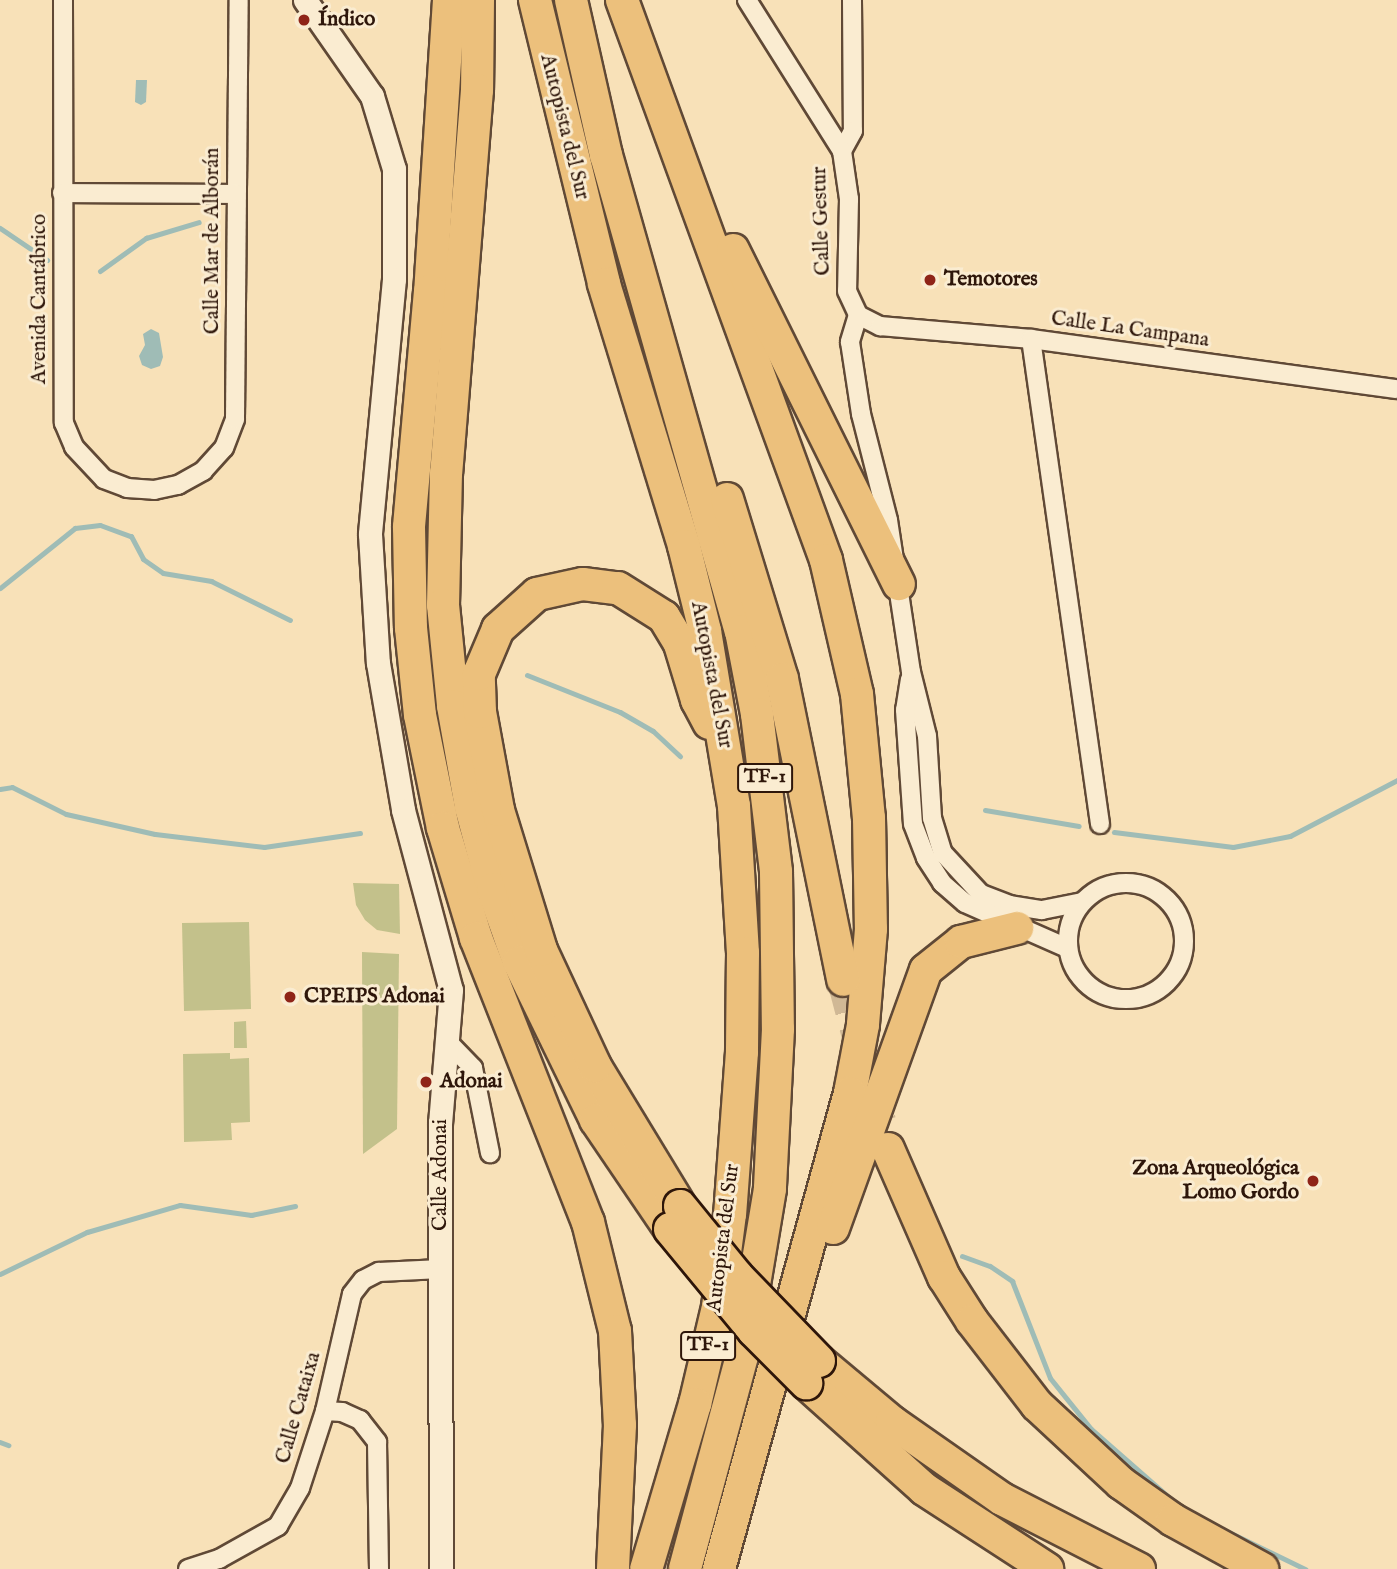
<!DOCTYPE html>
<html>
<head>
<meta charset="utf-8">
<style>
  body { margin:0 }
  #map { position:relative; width:1397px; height:1569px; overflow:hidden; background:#f8e1b8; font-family:"IM FELL English",serif }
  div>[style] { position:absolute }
  .green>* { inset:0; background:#c3c18b }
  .water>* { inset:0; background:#9fbcb6 }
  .stream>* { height:5px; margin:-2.5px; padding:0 2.5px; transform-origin:2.5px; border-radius:2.5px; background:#9fbcb6 }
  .motorway-tunnel>* { height:32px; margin-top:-16px; transform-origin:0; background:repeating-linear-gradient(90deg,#d0b895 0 32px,transparent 0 48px) }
  .roads { filter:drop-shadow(2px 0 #604936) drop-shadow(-2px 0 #604936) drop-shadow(0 2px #604936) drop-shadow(0 -2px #604936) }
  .minor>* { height:18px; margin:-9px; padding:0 9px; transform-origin:9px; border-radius:9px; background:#faecd1 }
  .minor>.ring { margin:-9px; padding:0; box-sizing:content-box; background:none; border:18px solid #faecd1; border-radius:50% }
  .tertiary>* { height:23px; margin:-11.5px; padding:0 11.5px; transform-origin:11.5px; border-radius:11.5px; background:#faecd1 }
  .motorway>* { height:32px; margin:-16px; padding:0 16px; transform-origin:16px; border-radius:16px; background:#ecc07c }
  .bridges { filter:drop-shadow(2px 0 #2e160a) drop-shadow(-2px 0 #2e160a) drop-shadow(0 2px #2e160a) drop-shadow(0 -2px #2e160a) }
  .motorway-bridge>* { height:32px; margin:-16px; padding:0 16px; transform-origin:16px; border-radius:16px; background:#ecc07c }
  .dots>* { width:19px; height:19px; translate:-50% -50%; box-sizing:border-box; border:4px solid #faecd1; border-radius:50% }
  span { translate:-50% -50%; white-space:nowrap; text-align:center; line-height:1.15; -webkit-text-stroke:6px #faecd1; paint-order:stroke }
  .shield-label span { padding:2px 5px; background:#faecd1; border:2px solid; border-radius:5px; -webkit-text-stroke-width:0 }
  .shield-label { font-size:19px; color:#2e160a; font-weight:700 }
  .poi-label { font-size:21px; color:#2e160a; font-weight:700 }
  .left { translate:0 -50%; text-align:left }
  .right { translate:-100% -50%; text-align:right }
  .street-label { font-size:21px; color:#2e160a }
</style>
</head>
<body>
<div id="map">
  <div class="green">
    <div style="clip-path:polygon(353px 883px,399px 884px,400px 934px,377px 930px,365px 920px,356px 905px)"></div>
    <div style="clip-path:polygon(249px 922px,251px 1009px,184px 1011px,182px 923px)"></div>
    <div style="clip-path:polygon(362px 952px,399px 954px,397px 1129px,363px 1154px)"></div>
    <div style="clip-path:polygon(246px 1021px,247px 1048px,234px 1048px,234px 1022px)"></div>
    <div style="clip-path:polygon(230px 1053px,230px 1059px,249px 1058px,250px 1122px,231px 1123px,232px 1140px,184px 1142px,183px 1054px)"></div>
  </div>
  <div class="water">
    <div style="clip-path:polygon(136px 80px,147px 80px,146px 102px,141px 105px,135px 102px)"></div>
    <div style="clip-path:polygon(151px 329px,159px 333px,163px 357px,160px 366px,151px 369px,142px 365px,139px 356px,145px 345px,143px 334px)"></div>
  </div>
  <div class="stream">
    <div style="left:0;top:228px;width:57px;rotate:34.2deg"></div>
    <div style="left:100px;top:271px;width:57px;rotate:-35.7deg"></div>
    <div style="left:146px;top:238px;width:55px;rotate:-16.8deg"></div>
    <div style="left:0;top:588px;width:96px;rotate:-38.7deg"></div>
    <div style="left:75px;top:528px;width:25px;rotate:-7deg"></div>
    <div style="left:100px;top:525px;width:33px;rotate:20deg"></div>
    <div style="left:131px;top:536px;width:26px;rotate:62deg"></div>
    <div style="left:143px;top:559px;width:24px;rotate:35deg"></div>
    <div style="left:163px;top:573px;width:49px;rotate:9.5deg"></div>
    <div style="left:211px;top:581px;width:88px;rotate:26.3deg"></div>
    <div style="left:527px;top:675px;width:100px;rotate:21.7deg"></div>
    <div style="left:620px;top:712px;width:38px;rotate:30deg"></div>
    <div style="left:653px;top:731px;width:37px;rotate:43deg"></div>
    <div style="left:0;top:789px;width:12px;rotate:-9deg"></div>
    <div style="left:12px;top:787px;width:60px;rotate:26.6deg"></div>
    <div style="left:66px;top:814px;width:91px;rotate:12.7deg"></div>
    <div style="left:155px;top:834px;width:110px;rotate:6.8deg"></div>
    <div style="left:264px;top:847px;width:97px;rotate:-8.3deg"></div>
    <div style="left:985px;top:810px;width:95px;rotate:9.7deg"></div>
    <div style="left:1114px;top:832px;width:120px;rotate:7.2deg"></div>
    <div style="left:1233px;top:847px;width:58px;rotate:-10.9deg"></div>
    <div style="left:1290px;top:836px;width:121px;rotate:-27.6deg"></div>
    <div style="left:962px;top:1256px;width:30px;rotate:20deg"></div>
    <div style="left:990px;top:1266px;width:27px;rotate:34deg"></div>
    <div style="left:1012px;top:1281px;width:104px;rotate:68.6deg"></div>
    <div style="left:1050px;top:1378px;width:65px;rotate:51.2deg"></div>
    <div style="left:1091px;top:1429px;width:108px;rotate:41.2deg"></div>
    <div style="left:0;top:1274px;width:97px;rotate:-25.8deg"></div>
    <div style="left:87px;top:1232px;width:97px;rotate:-16.2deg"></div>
    <div style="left:180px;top:1205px;width:72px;rotate:8deg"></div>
    <div style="left:251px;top:1215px;width:45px;rotate:-11.6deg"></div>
    <div style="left:0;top:1442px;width:9px;rotate:21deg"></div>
    <div style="left:1210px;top:1523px;width:106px;rotate:25.8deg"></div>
  </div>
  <div class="motorway-tunnel">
    <div style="left:843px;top:980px;width:146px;rotate:75.3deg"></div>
  </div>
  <div class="roads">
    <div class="minor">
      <div style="left:63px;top:0;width:423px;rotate:89.9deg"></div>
      <div style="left:64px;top:423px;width:26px;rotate:67deg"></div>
      <div style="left:74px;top:447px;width:44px;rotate:46.8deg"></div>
      <div style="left:104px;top:479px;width:25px;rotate:21deg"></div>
      <div style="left:127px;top:488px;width:27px;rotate:4deg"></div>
      <div style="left:154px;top:490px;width:25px;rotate:-12deg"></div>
      <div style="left:178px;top:485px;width:29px;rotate:-29deg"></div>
      <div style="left:203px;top:471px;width:31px;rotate:-48deg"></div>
      <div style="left:224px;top:448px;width:31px;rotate:-69deg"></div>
      <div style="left:235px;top:419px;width:419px;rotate:-89.5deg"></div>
      <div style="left:747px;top:0;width:178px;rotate:57.8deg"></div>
      <div style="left:852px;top:0;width:131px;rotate:89.6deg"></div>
      <div style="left:853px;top:131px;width:23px;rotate:119deg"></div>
      <div style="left:842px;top:151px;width:49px;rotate:81.7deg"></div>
      <div style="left:849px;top:199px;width:92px;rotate:91.2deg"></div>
      <div style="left:847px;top:291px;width:26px;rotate:65deg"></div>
      <div style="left:62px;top:193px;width:173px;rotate:0.3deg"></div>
      <div style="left:858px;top:315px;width:28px;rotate:107deg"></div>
      <div style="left:850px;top:342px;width:73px;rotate:81.3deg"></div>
      <div style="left:861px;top:414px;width:109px;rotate:75.7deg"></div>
      <div style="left:888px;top:520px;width:154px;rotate:81.4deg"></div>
      <div style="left:911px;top:672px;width:66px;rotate:76deg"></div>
      <div style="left:927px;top:736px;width:82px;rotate:86.5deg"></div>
      <div style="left:932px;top:818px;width:37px;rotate:73deg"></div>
      <div style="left:943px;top:853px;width:56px;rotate:47.2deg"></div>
      <div style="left:981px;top:894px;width:30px;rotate:21deg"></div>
      <div style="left:1009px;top:905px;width:33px;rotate:9deg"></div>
      <div style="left:1042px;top:910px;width:41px;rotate:-11.3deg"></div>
      <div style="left:858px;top:315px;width:25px;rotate:27deg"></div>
      <div style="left:880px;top:326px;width:152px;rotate:4.9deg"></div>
      <div style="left:1031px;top:339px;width:369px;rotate:7.8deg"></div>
      <div style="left:1031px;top:339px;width:490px;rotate:81.9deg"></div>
      <div style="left:910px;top:679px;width:31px;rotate:99deg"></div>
      <div style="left:905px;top:710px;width:114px;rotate:86deg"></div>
      <div style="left:913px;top:824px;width:36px;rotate:69deg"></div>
      <div style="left:926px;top:858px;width:30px;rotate:57deg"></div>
      <div style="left:942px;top:883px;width:30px;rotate:41deg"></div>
      <div style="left:965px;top:903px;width:111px;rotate:23.8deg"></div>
      <div class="ring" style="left:1068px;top:883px;width:98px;height:98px"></div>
      <div style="left:446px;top:1040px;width:39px;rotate:46deg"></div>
      <div style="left:473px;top:1068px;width:87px;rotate:78.7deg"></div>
      <div style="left:325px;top:1411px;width:17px;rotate:3deg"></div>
      <div style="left:342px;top:1412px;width:20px;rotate:24deg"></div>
      <div style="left:360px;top:1420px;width:28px;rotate:52deg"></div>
      <div style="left:377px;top:1442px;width:127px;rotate:89.1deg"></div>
      <div style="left:188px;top:1569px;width:33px;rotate:-18deg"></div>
      <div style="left:219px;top:1559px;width:68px;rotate:-29.2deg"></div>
      <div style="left:278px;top:1526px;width:44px;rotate:-59.9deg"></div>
      <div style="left:300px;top:1488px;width:81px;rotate:-72deg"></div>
      <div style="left:325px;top:1411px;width:120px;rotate:-77deg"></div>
      <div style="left:352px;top:1294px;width:18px;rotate:-52deg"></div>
      <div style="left:363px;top:1280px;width:18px;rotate:-27deg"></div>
      <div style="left:379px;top:1272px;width:62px;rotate:-2.8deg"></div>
    </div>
    <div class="tertiary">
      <div style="left:305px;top:0;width:117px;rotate:55.1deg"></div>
      <div style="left:372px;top:96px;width:76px;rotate:73.2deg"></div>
      <div style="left:394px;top:169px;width:110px;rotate:90deg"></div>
      <div style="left:394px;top:279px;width:256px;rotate:95.4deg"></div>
      <div style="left:370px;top:534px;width:129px;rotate:86.5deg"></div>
      <div style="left:378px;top:663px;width:149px;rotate:80.3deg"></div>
      <div style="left:403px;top:810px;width:186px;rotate:75.1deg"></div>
      <div style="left:451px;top:990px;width:135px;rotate:94.7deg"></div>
      <div style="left:440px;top:1125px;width:444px;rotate:89.9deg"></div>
    </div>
    <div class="motorway">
      <div style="left:449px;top:0;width:292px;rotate:93.7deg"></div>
      <div style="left:430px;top:291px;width:237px;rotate:95.1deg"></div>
      <div style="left:409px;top:527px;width:101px;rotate:88.9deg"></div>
      <div style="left:411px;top:628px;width:87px;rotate:84.1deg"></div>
      <div style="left:420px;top:715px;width:115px;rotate:78.5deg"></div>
      <div style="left:443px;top:828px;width:115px;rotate:73.3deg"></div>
      <div style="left:476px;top:938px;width:305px;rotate:68.5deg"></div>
      <div style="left:588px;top:1222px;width:112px;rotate:76.1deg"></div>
      <div style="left:615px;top:1331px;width:94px;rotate:87deg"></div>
      <div style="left:620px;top:1425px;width:144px;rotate:92.8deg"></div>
      <div style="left:478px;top:0;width:90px;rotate:90.6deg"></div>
      <div style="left:477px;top:90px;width:384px;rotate:94.6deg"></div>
      <div style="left:446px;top:473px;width:132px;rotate:91.3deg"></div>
      <div style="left:443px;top:605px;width:101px;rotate:84.3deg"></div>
      <div style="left:453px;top:706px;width:103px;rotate:79.9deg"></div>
      <div style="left:471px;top:807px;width:85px;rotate:75deg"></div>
      <div style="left:493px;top:889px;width:77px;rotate:70.4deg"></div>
      <div style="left:519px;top:962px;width:176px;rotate:64deg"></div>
      <div style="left:596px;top:1120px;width:132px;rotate:55.8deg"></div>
      <div style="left:535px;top:0;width:292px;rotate:76.3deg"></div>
      <div style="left:604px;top:284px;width:274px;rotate:73deg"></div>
      <div style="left:684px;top:546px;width:88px;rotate:76.1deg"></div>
      <div style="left:705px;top:631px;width:177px;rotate:80.6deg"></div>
      <div style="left:734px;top:806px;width:147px;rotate:86.5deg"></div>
      <div style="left:743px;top:953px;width:99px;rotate:90.6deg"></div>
      <div style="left:742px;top:1052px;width:162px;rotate:94.2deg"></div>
      <div style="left:730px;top:1214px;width:94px;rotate:97.4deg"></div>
      <div style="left:718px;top:1307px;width:100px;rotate:103.3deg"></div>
      <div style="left:695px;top:1404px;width:172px;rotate:106.5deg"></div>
      <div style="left:571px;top:0;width:159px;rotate:77.3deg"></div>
      <div style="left:606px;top:155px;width:495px;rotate:74.2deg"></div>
      <div style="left:741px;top:631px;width:85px;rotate:79.1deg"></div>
      <div style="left:757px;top:714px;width:159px;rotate:83.1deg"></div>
      <div style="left:776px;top:872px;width:157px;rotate:89.3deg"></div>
      <div style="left:778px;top:1029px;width:160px;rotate:92.9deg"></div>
      <div style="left:770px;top:1189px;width:169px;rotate:99.5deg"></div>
      <div style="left:742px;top:1356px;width:220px;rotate:105deg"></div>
      <div style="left:622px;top:0;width:596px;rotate:69.98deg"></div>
      <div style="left:826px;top:560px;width:138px;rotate:77deg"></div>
      <div style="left:857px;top:694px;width:125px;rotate:84.5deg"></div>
      <div style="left:869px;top:818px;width:111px;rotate:89deg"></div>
      <div style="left:871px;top:929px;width:96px;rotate:94.8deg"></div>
      <div style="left:863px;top:1025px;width:69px;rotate:100.8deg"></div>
      <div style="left:850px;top:1093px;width:494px;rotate:105.4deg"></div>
      <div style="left:733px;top:250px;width:373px;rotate:63.6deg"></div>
      <div style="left:727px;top:499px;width:188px;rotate:73deg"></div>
      <div style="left:782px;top:679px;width:307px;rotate:78.5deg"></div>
      <div style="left:888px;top:1149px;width:140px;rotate:66.4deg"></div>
      <div style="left:944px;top:1277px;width:52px;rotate:57.5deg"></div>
      <div style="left:972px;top:1321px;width:106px;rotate:52.3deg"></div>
      <div style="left:1037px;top:1405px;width:115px;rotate:42.9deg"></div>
      <div style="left:1121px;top:1483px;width:64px;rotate:35.4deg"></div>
      <div style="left:1173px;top:1520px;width:102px;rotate:28.8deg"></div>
      <div style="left:680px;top:1206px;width:164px;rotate:-121.3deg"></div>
      <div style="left:595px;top:1066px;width:128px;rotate:-115deg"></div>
      <div style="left:541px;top:950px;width:146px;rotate:-107.1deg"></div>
      <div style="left:498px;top:810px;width:100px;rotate:-100.4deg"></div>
      <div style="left:480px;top:712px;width:38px;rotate:-92deg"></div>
      <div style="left:479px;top:674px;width:49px;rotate:-67.1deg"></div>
      <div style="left:498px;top:629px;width:52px;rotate:-41.9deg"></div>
      <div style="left:537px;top:594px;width:47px;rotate:-12.3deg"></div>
      <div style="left:583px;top:584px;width:35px;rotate:7deg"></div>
      <div style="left:618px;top:588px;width:54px;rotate:32.2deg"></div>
      <div style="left:664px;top:617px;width:31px;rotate:59deg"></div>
      <div style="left:680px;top:644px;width:59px;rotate:73.1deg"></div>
      <div style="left:697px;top:700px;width:26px;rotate:62deg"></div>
      <div style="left:833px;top:1228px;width:274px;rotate:-70.2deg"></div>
      <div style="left:926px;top:970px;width:45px;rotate:-38.7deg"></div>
      <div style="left:961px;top:942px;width:58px;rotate:-14deg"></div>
      <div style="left:819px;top:1361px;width:95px;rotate:39.9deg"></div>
      <div style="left:892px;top:1422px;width:134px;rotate:35deg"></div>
      <div style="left:1002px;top:1499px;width:154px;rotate:27.1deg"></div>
      <div style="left:806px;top:1383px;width:159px;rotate:41.9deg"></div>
      <div style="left:924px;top:1489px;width:147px;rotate:33deg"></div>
    </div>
  </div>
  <div class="bridges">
    <div class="motorway-bridge">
      <div style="left:680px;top:1206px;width:90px;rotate:50.8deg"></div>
      <div style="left:737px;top:1276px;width:118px;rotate:46deg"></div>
      <div style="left:670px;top:1229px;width:132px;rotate:50.5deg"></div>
      <div style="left:754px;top:1331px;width:74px;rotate:45deg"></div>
    </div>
  </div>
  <div class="dots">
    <div style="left:304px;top:20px;background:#8f2418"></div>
    <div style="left:930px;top:280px;background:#8f2418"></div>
    <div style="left:290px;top:997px;background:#8f2418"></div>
    <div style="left:426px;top:1082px;background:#8f2418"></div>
    <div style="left:1313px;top:1181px;background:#8f2418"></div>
  </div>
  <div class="shield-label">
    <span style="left:765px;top:778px">TF-1</span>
    <span style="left:708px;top:1346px">TF-1</span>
  </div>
  <div class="poi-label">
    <span class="left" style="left:318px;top:20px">Índico</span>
    <span class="left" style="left:944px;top:280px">Temotores</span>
    <span class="left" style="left:304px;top:997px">CPEIPS Adonai</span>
    <span class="left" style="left:440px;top:1082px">Adonai</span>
    <span class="right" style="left:1299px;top:1181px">Zona Arqueológica<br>Lomo Gordo</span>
  </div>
  <div class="street-label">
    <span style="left:564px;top:127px;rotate:76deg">Autopista del Sur</span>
    <span style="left:822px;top:221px;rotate:-92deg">Calle Gestur</span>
    <span style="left:213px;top:241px;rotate:-90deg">Calle Mar de Alborán</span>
    <span style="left:40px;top:299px;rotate:-90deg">Avenida Cantábrico</span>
    <span style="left:1130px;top:330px;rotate:8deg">Calle La Campana</span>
    <span style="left:711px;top:675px;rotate:79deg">Autopista del Sur</span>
    <span style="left:441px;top:1175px;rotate:-90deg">Calle Adonai</span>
    <span style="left:724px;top:1238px;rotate:-83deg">Autopista del Sur</span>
    <span style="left:299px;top:1408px;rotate:-74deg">Calle Cataixa</span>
  </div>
</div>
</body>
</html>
